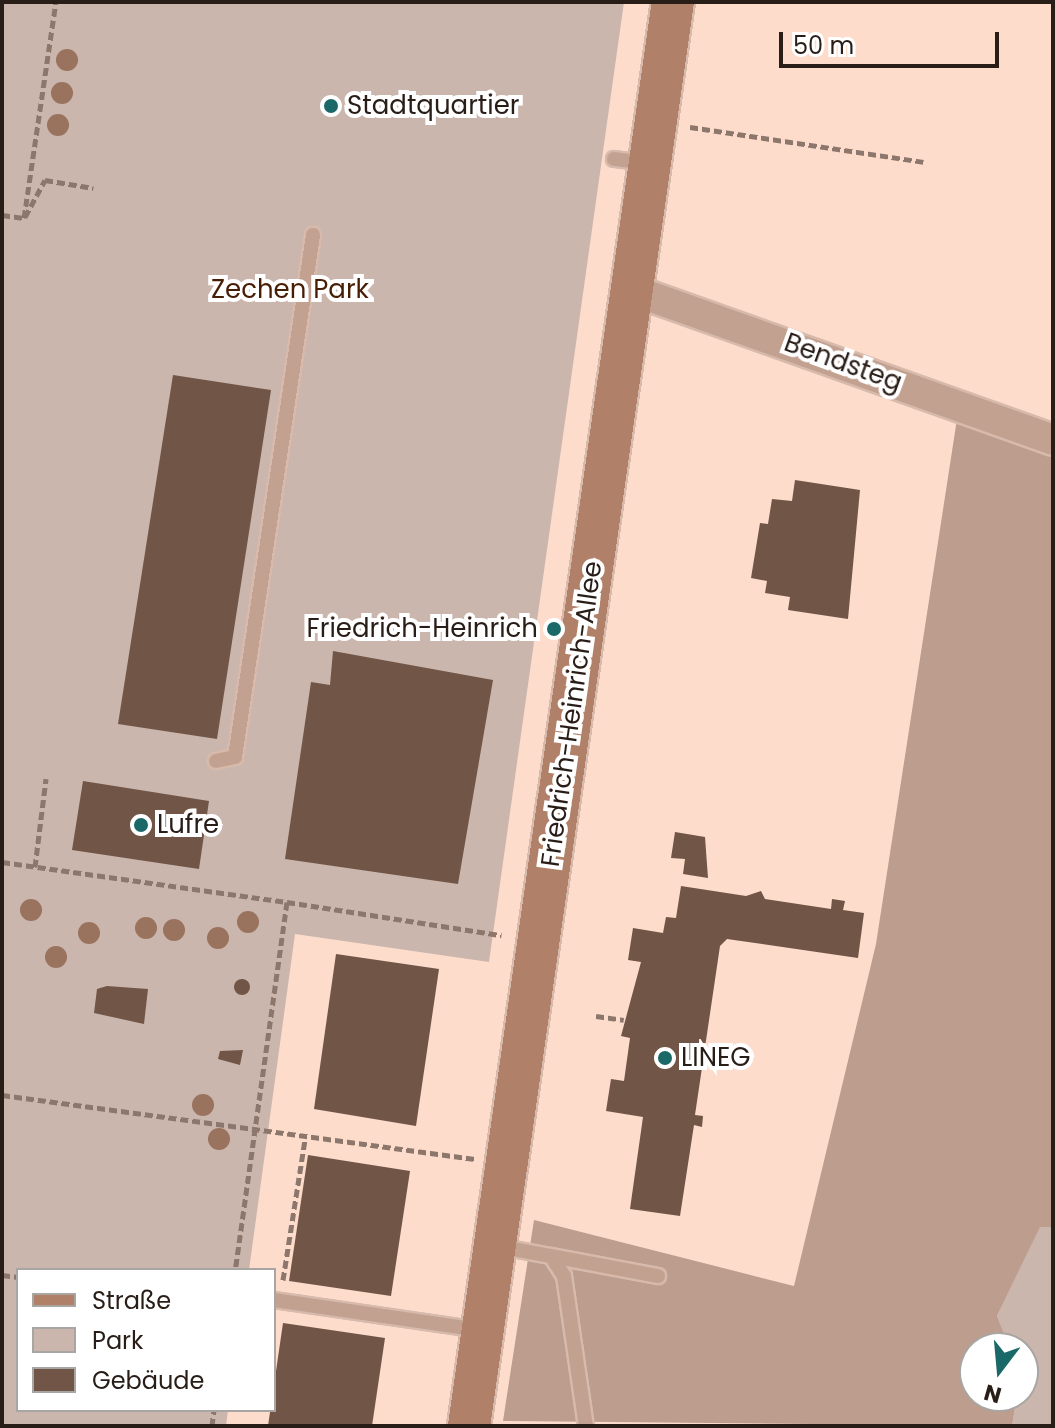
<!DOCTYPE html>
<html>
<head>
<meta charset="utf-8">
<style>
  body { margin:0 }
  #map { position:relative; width:1055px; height:1428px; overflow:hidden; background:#fddccb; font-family:Poppins,sans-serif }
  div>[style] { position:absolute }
  .green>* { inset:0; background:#cab6ad }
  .forest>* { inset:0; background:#bc9d8e }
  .building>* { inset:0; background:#715547 }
  .round { border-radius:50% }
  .path>* { height:5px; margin-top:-2.5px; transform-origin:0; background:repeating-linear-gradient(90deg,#8d776c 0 8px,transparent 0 12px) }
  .roads { filter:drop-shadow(2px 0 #d7baab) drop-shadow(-2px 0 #d7baab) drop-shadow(0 2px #d7baab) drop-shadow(0 -2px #d7baab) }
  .service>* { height:14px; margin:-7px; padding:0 7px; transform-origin:7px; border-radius:7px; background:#c2a190 }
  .minor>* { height:30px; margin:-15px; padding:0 15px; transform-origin:15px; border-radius:15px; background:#c2a190 }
  .secondary>* { height:42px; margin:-21px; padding:0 21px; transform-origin:21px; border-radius:21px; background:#b08068 }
  .trees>* { width:22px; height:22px; margin:-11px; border-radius:50%; background:#99735e }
  .dots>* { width:22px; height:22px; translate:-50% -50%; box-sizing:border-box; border:4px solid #fff; border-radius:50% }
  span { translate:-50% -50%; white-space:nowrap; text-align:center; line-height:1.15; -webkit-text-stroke:8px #fff; paint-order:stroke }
  .poi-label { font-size:26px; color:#291d17 }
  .left { translate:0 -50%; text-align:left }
  .right { translate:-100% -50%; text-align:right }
  .park-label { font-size:26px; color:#471d04 }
  .street-label { font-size:26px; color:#291d17 }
  .frame { position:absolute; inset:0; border:4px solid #291d17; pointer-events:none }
  .legend { position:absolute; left:16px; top:1268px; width:260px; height:144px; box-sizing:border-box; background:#fff; border:2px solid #a9a5a2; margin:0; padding:10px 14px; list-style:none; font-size:24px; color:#291d17 }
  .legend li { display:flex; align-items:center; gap:16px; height:40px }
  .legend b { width:40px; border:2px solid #a9a5a2 }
  .north { position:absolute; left:959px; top:1332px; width:80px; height:80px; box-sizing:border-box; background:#fff; border:2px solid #a9a5a2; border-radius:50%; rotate:196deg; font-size:22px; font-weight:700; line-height:32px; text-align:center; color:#291d17 }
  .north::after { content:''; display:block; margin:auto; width:28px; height:36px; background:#1b6869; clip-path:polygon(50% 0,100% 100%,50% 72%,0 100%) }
  .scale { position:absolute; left:779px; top:32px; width:220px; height:36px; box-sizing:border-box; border:4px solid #291d17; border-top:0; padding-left:10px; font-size:24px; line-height:28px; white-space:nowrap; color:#291d17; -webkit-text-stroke:6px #fff; paint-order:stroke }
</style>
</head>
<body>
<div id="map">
  <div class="green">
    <div style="clip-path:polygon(2px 2px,624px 2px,489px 962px,295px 934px,249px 1270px,18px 1270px,18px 1410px,228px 1410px,226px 1426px,2px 1426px)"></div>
    <div style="clip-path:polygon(1040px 1226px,1053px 1227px,1053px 1426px,1012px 1426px,1017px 1396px,1023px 1396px,1023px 1348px,1010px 1348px,997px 1316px)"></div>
  </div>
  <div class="forest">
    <div style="clip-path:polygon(959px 406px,1053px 440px,1053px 1227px,1040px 1227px,997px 1316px,1010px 1348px,975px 1348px,975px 1396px,1017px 1396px,1012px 1426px,503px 1421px,534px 1220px,794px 1286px,876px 944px)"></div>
  </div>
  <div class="building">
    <div style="clip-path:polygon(173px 375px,271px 390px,217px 739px,118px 724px)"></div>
    <div style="clip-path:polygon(795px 480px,860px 490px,848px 619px,788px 610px,790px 597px,765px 593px,767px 581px,751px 578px,760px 523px,768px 524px,772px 499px,792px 501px)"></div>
    <div style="clip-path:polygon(333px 651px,493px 680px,458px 884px,285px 859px,311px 682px,330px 685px)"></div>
    <div style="clip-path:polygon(83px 781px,209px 801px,199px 869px,72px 850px)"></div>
    <div style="clip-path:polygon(675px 832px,705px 837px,708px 878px,683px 874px,685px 859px,671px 858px)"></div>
    <div style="clip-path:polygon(681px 886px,746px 896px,761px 891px,765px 899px,831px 909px,832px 899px,845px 901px,843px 910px,864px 913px,858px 958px,727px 939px,720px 946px,695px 1115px,703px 1116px,702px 1127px,694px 1125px,680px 1216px,630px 1209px,643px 1117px,606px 1111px,611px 1079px,624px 1081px,630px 1038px,621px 1036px,641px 962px,628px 960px,633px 928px,663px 933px,666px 917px,676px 918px)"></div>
    <div style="clip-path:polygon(336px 954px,439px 969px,416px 1126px,314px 1109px)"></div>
    <div class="round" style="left:234px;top:979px;width:16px;height:16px"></div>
    <div style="clip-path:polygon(107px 986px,148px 989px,144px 1024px,94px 1013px,97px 989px)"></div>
    <div style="clip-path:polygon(243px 1050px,240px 1065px,218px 1059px,220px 1051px)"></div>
    <div style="clip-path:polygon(308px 1155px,410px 1171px,391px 1296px,289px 1281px)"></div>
    <div style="clip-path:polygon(283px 1323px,385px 1338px,372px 1426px,268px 1426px)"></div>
  </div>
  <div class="path">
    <div style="left:690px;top:127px;width:236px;rotate:8.5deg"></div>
    <div style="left:2px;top:215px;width:22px;rotate:8deg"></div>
    <div style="left:24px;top:218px;width:218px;rotate:-81.6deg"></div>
    <div style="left:25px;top:217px;width:42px;rotate:-61.6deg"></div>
    <div style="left:45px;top:180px;width:49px;rotate:9.5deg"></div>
    <div style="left:2px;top:862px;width:288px;rotate:8deg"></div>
    <div style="left:287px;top:902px;width:372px;rotate:98deg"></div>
    <div style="left:35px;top:867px;width:89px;rotate:-82.9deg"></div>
    <div style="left:287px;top:902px;width:217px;rotate:8.8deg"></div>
    <div style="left:596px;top:1016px;width:28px;rotate:8deg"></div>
    <div style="left:2px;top:1095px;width:477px;rotate:7.7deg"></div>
    <div style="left:2px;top:1275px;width:16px;rotate:7deg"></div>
    <div style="left:283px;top:1280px;width:143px;rotate:-81.1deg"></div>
    <div style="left:212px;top:1426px;width:16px;rotate:-83deg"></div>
  </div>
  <div class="roads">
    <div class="service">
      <div style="left:614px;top:159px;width:31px;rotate:7deg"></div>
      <div style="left:216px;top:761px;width:19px;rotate:-12deg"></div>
      <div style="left:235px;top:757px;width:528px;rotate:-81.5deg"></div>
      <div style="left:497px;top:1246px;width:55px;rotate:10.5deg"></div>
      <div style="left:551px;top:1256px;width:24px;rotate:57deg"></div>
      <div style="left:564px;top:1276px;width:152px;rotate:81.7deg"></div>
      <div style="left:551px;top:1256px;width:109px;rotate:10.6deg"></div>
      <div style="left:274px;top:1300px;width:207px;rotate:8.3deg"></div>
    </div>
    <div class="minor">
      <div style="left:632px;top:290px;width:447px;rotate:19.6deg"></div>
    </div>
    <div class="secondary">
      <div style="left:469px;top:1426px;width:1439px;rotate:-81.85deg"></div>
    </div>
  </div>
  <div class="trees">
    <div style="left:67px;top:60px"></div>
    <div style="left:62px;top:93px"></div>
    <div style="left:58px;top:125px"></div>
    <div style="left:31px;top:910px"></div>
    <div style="left:248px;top:922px"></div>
    <div style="left:146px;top:928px"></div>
    <div style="left:174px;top:930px"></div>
    <div style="left:89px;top:933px"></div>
    <div style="left:218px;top:938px"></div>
    <div style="left:56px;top:957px"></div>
    <div style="left:203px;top:1105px"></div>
    <div style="left:219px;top:1139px"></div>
  </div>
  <div class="dots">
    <div style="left:331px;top:106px;background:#1b6869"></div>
    <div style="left:554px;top:629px;background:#1b6869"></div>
    <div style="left:141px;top:825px;background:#1b6869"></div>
    <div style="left:665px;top:1058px;background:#1b6869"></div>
  </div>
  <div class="poi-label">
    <span class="left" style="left:347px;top:106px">Stadtquartier</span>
    <span class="right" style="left:538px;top:629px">Friedrich-Heinrich</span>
    <span class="left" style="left:157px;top:825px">Lufre</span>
    <span class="left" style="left:681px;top:1058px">LINEG</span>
  </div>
  <div class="park-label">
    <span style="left:290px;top:290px">Zechen Park</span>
  </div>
  <div class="street-label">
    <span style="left:843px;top:363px;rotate:20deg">Bendsteg</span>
    <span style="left:572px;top:714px;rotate:-82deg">Friedrich-Heinrich-Allee</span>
  </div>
  <div class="frame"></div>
  <ul class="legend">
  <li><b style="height:10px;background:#b08068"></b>Straße</li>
  <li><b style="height:22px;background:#cab6ad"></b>Park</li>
  <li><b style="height:22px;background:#715547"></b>Gebäude</li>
  </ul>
  <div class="north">N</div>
  <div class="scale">50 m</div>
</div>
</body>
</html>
